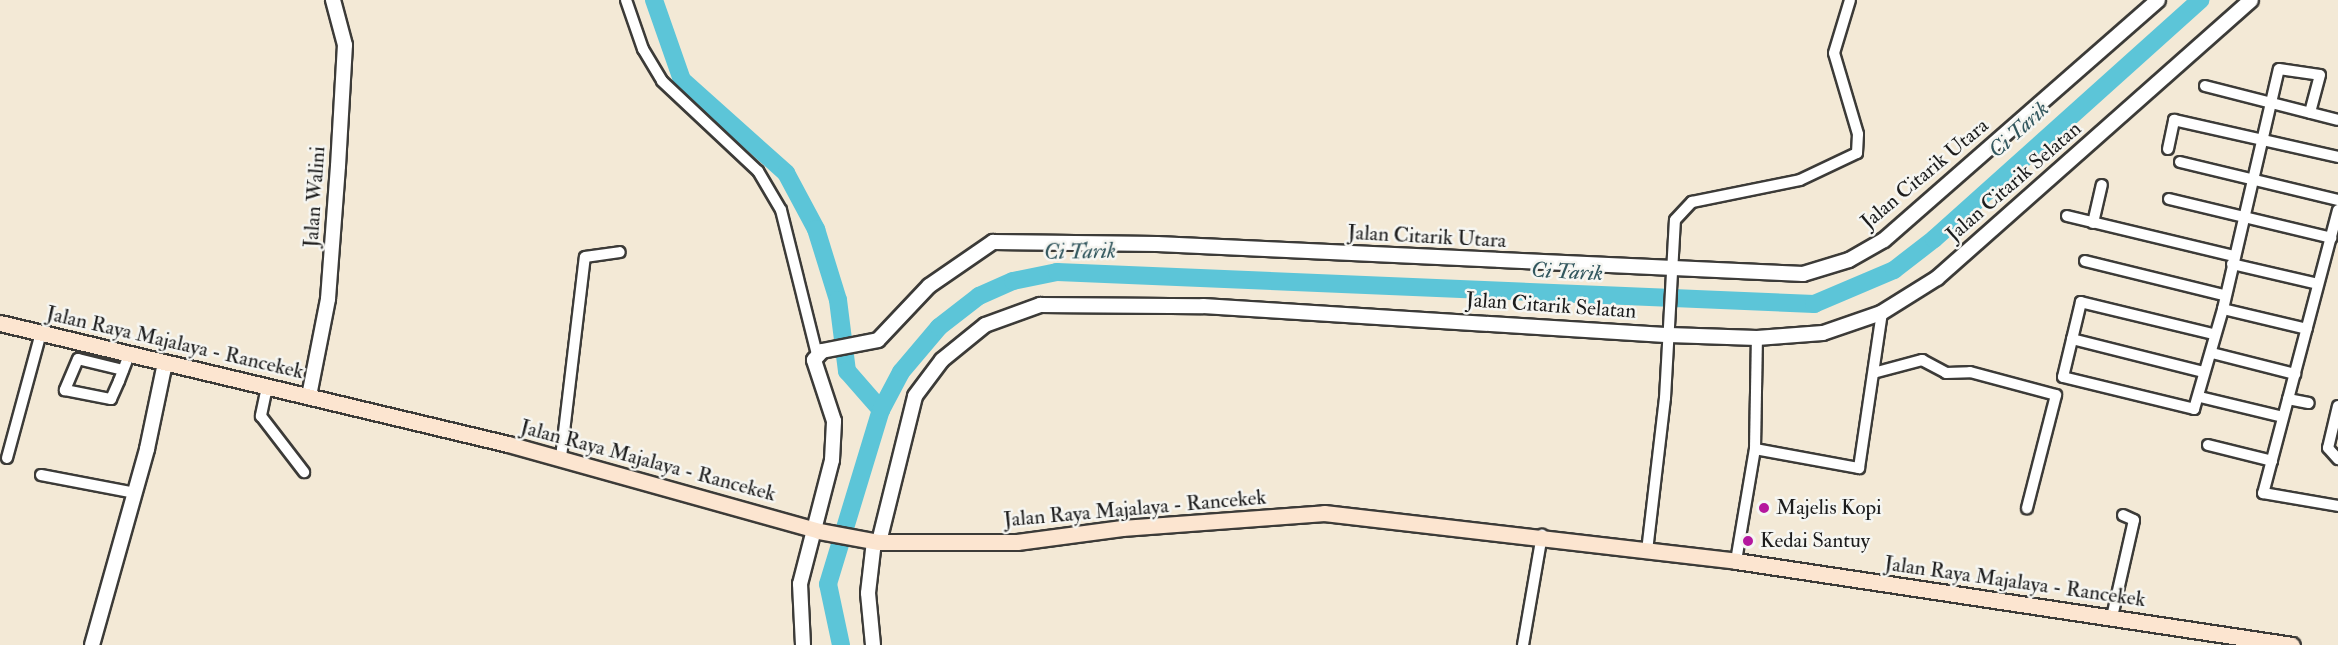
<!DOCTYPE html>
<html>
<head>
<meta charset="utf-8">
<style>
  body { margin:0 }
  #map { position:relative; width:2338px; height:645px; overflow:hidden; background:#f3e9d6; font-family:"IM FELL Double Pica",serif }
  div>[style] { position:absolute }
  .river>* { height:18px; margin:-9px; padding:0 9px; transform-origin:9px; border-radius:9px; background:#5cc5d8 }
  .roads { filter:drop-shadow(2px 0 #3c3b38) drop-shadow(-2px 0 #3c3b38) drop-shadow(0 2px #3c3b38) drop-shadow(0 -2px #3c3b38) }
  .minor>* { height:10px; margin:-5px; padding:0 5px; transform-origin:5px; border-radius:5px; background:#fff }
  .tertiary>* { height:14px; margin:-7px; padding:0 7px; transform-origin:7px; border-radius:7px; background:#fff }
  .secondary>* { height:15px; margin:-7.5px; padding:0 7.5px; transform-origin:7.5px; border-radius:7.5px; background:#fce5d0 }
  .dots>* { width:16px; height:16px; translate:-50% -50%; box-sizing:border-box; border:3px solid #f6f6f2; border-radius:50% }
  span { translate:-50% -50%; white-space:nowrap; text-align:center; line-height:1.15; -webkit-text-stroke:5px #f6f6f2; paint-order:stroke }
  .street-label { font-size:21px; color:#1c1c1c }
  .poi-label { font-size:21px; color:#1c1c1c }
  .left { translate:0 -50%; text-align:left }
  .water-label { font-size:22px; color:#32575e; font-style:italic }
</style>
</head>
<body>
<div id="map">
  <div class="river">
    <div style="left:654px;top:0;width:85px;rotate:70.7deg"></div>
    <div style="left:682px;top:80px;width:140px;rotate:41.8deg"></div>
    <div style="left:786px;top:173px;width:64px;rotate:61.8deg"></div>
    <div style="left:816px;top:229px;width:74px;rotate:72.8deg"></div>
    <div style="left:838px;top:300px;width:72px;rotate:82.8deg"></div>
    <div style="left:847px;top:371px;width:52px;rotate:48.9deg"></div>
    <div style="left:841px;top:645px;width:62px;rotate:-102deg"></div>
    <div style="left:828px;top:584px;width:182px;rotate:-73.1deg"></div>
    <div style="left:881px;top:410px;width:43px;rotate:-62.2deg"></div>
    <div style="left:901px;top:372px;width:59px;rotate:-49.8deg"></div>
    <div style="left:939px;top:327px;width:51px;rotate:-37.8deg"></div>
    <div style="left:979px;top:296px;width:37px;rotate:-24deg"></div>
    <div style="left:1013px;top:281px;width:45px;rotate:-11.6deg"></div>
    <div style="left:1057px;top:272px;width:758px;rotate:2.42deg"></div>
    <div style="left:1814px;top:304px;width:87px;rotate:-23deg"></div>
    <div style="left:1894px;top:270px;width:51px;rotate:-37.8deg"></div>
    <div style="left:1934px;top:239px;width:358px;rotate:-41.9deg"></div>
  </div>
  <div class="roads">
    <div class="minor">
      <div style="left:626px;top:0;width:52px;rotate:70.9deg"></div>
      <div style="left:643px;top:49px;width:37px;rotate:59deg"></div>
      <div style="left:662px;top:81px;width:132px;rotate:43.2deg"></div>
      <div style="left:758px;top:171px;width:45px;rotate:59.5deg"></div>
      <div style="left:781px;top:210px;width:148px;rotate:76deg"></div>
      <div style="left:2205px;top:86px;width:137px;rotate:14.3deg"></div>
      <div style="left:2168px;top:149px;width:30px;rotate:-78deg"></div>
      <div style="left:2174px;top:120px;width:168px;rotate:12.7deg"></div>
      <div style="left:2180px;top:162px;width:163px;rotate:13.5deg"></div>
      <div style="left:2169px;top:199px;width:167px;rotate:13.5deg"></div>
      <div style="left:2338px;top:210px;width:293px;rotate:104.8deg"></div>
      <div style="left:2263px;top:493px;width:76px;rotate:9.8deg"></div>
      <div style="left:2067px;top:216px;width:171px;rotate:13.5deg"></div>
      <div style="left:2093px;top:223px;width:39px;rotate:-77deg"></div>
      <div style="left:2085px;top:261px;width:142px;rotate:13.8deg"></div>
      <div style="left:2232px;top:264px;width:88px;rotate:13.1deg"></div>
      <div style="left:2223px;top:309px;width:86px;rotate:13.4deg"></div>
      <div style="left:2213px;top:334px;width:136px;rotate:-166.4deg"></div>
      <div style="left:2081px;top:302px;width:77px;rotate:103.5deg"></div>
      <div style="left:2063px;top:377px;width:135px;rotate:13.7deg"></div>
      <div style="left:2194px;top:409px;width:104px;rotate:-73.8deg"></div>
      <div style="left:2223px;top:309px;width:246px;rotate:-76.9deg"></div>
      <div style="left:2279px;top:69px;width:41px;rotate:8.3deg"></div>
      <div style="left:2320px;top:75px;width:39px;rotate:105deg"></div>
      <div style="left:2072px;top:339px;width:135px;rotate:14.1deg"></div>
      <div style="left:2212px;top:353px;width:86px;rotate:14.2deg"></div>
      <div style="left:123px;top:370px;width:46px;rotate:-166.3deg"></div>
      <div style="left:78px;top:359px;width:34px;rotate:113deg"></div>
      <div style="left:65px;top:390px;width:47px;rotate:11.1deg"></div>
      <div style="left:111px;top:399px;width:20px;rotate:-66deg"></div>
      <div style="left:119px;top:381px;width:28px;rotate:-69deg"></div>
      <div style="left:1877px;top:372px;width:47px;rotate:-14.9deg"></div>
      <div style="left:1922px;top:360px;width:27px;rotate:28deg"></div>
      <div style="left:1946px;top:373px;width:24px;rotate:-2deg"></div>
      <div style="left:1970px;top:372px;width:89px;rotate:15deg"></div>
      <div style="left:2056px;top:395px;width:117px;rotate:104.4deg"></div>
      <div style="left:267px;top:387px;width:30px;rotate:102deg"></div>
      <div style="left:261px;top:416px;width:71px;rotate:52.5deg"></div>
      <div style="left:2200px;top:397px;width:85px;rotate:13.5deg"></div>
      <div style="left:2288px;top:399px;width:21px;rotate:11deg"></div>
      <div style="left:2338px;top:406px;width:43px;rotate:103.4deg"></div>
      <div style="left:2328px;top:448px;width:15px;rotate:48deg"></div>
      <div style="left:2208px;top:445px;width:66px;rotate:14deg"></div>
      <div style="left:1755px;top:449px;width:106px;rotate:10.4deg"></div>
      <div style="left:1859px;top:468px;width:158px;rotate:-81.6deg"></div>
      <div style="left:561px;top:457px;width:201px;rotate:-83.2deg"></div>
      <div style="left:585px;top:257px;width:35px;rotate:-8deg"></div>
      <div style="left:7px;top:458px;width:130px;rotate:-74.8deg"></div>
      <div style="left:41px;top:475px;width:96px;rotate:10.8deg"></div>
      <div style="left:1647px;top:551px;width:154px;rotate:-83.3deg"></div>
      <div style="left:1665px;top:398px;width:178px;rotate:-86.8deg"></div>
      <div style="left:1675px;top:220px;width:25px;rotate:-47deg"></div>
      <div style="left:1692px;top:202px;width:110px;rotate:-11.5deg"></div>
      <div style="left:1800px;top:180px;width:63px;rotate:-25.3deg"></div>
      <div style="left:1857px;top:153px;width:19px;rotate:-87deg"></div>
      <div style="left:1858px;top:134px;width:84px;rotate:-106.5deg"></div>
      <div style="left:1834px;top:53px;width:55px;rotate:-73.2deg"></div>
      <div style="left:1736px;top:561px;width:114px;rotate:-80.4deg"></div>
      <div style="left:1755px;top:449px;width:111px;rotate:-89deg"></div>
      <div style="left:2112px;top:617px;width:99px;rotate:-77.2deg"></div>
      <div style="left:2134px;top:520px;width:12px;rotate:-156deg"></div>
      <div style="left:1523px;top:645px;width:112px;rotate:-80.2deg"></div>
    </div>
    <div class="tertiary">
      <div style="left:309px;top:396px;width:99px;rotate:-78.9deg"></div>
      <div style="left:328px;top:299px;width:133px;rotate:-85.7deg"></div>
      <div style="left:338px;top:166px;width:121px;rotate:-86.7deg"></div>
      <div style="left:345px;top:45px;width:47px;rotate:-104.9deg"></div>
      <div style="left:879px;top:542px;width:150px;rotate:-76.1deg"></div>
      <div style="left:915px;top:396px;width:45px;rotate:-53.1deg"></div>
      <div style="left:942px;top:360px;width:55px;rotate:-39.1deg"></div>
      <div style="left:985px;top:325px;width:59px;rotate:-20deg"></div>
      <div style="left:1040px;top:305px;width:163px;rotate:0.4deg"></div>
      <div style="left:1203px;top:306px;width:467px;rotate:3.6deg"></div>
      <div style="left:1669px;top:335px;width:88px;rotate:2deg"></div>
      <div style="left:1757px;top:338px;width:66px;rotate:-4.3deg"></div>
      <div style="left:1823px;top:333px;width:61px;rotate:-19deg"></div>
      <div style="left:1881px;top:313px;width:66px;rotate:-32deg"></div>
      <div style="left:1937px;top:278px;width:419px;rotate:-41.5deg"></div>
      <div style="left:92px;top:645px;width:204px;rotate:-74.3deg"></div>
      <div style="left:147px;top:449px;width:88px;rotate:-78.2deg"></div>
      <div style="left:803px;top:645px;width:61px;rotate:-92.8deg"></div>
      <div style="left:800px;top:584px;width:128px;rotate:-75.5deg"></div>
      <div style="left:832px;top:460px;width:39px;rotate:-87deg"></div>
      <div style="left:834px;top:421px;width:64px;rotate:-108.2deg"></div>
      <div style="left:814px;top:360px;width:12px;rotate:-48deg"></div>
      <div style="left:822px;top:351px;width:57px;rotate:-11.1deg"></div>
      <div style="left:878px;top:340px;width:74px;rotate:-46.6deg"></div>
      <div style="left:929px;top:286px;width:78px;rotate:-34.5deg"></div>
      <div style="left:993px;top:242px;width:164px;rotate:0.7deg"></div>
      <div style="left:1157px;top:244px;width:647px;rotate:2.66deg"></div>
      <div style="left:1803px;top:274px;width:48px;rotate:-16.9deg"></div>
      <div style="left:1849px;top:260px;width:40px;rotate:-29.7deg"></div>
      <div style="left:1884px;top:240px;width:364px;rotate:-41.2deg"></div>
      <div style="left:873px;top:645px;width:52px;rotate:-95.5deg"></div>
      <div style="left:868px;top:593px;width:52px;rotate:-83.4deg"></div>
    </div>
    <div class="secondary">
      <div style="left:0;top:323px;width:522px;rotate:13.4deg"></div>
      <div style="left:508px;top:444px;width:323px;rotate:15.6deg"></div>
      <div style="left:819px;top:531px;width:61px;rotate:10.4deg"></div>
      <div style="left:879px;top:542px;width:138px"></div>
      <div style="left:1017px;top:542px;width:106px;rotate:-7.6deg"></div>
      <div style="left:1122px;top:528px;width:203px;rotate:-4.2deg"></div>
      <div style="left:1324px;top:513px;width:415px;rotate:6.6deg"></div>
      <div style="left:1736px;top:561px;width:562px;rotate:8.59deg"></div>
    </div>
  </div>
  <div class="dots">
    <div style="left:1764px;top:508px;background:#b5179e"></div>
    <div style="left:1748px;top:541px;background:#b5179e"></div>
  </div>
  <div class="street-label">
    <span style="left:1925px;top:174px;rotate:-40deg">Jalan Citarik Utara</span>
    <span style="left:2014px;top:182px;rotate:-41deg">Jalan Citarik Selatan</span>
    <span style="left:315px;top:197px;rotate:-86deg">Jalan Walini</span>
    <span style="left:1427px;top:237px;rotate:3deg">Jalan Citarik Utara</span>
    <span style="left:1551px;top:306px;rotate:4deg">Jalan Citarik Selatan</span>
    <span style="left:175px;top:343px;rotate:13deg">Jalan Raya Majalaya - Rancekek</span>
    <span style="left:648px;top:461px;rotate:15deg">Jalan Raya Majalaya - Rancekek</span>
    <span style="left:1135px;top:509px;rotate:-5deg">Jalan Raya Majalaya - Rancekek</span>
    <span style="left:2015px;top:582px;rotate:8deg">Jalan Raya Majalaya - Rancekek</span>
  </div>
  <div class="poi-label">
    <span class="left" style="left:1776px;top:508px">Majelis Kopi</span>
    <span class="left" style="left:1760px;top:541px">Kedai Santuy</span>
  </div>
  <div class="water-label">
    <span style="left:2019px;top:130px;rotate:-42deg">Ci Tarik</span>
    <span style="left:1080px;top:252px;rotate:-1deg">Ci Tarik</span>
    <span style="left:1567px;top:272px;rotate:3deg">Ci Tarik</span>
  </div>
</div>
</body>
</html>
